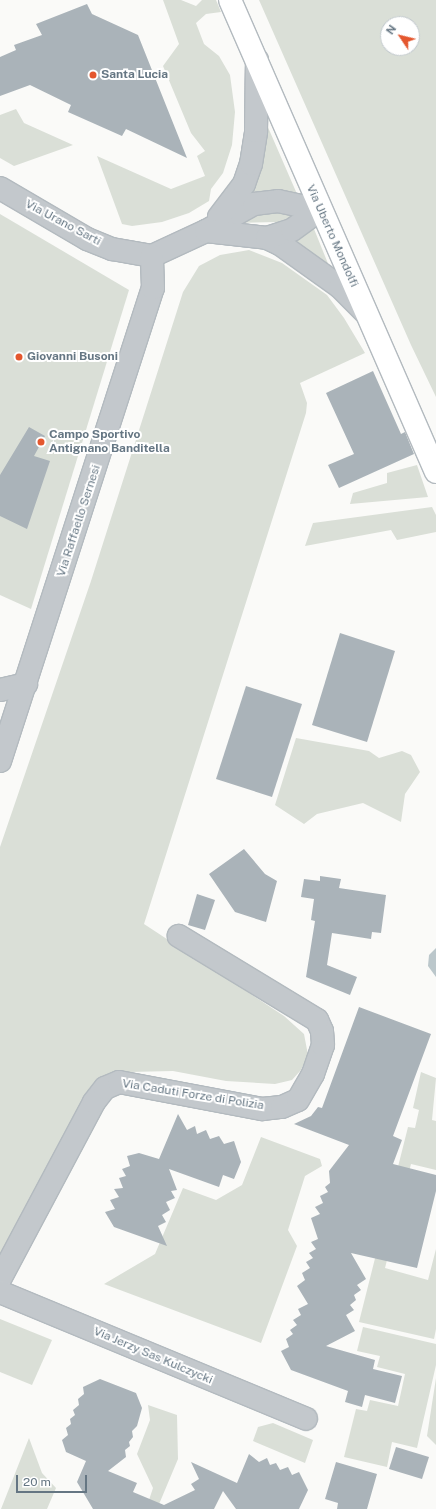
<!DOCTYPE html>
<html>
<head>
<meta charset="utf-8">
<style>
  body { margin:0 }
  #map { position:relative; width:436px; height:1509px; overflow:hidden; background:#fafaf8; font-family:"Public Sans",sans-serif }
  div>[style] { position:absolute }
  .green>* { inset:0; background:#dadfd7 }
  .water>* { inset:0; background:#bbc7cb }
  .building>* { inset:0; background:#aab3b9 }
  .roads { filter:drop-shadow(1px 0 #b3babf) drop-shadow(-1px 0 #b3babf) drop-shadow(0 1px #b3babf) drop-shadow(0 -1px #b3babf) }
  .street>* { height:22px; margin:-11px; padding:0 11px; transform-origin:11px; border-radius:11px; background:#c3c8cc }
  .secondary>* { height:22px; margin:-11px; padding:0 11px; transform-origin:11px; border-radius:11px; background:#fff }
  .dots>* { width:11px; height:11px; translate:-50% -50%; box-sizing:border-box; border:2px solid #fff; border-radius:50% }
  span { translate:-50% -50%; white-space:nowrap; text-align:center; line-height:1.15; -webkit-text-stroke:4px #fff; paint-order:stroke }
  .poi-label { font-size:12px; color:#657683; font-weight:700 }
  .left { translate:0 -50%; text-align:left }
  .street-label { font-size:12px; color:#657683 }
  .north { position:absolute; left:380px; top:16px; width:40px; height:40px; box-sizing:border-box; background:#fff; border:1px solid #c1c8cd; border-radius:50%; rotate:305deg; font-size:11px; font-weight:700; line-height:16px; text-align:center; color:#657683 }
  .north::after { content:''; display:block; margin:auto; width:14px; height:18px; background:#e4572e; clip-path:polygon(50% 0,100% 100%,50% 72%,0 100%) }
  .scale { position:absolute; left:16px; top:1475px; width:71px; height:18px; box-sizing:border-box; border:2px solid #657683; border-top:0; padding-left:5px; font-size:12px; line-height:14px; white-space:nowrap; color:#657683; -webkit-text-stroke:3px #fff; paint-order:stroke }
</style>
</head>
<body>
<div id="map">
  <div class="green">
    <div style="clip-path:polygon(163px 0,181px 0,196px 6px,202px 0,216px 0,221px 12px,206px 14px,196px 23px,204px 44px,219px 56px,230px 75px,235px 112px,232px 145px,223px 173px,211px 189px,209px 201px,189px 213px,162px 222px,132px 226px,122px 224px,97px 156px,171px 189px,205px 176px,197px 156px,205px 151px,191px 133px,163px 66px,179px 44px)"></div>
    <div style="clip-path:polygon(evenodd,259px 0,436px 0,436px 397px,411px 345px,259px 0,388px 24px,412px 24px,412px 48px,388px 48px,388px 24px)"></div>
    <div style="clip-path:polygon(16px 109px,24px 123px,73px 145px,14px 166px,0 158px,0 115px)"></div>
    <div style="clip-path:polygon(264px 118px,297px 194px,274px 190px,246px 196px)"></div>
    <div style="clip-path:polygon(266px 211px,292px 211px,294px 216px,278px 222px,229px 223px)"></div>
    <div style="clip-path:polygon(0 214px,129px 290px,31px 609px,0 595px)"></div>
    <div style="clip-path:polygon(312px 224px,329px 266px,292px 238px)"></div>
    <div style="clip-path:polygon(249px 250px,282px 263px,327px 295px,344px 318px,365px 353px,300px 383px,307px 403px,306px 413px,144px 924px,284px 1016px,304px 1034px,308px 1055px,301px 1070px,292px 1080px,275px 1084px,226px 1081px,173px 1071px,129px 1072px,107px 1076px,6px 1249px,0 1254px,0 847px,91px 581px,183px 292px,199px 266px,220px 255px)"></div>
    <div style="clip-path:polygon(417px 465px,428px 497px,350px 504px,353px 493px,387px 483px,387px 473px)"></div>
    <div style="clip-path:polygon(432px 507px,436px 515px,436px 532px,397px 540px,391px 530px,305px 546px,313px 523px)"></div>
    <div style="clip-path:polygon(296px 738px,369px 751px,379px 758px,402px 751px,411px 755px,420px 772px,405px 794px,401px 822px,363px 803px,317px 814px,304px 824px,275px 805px)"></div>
    <div style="clip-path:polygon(421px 1072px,436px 1078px,432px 1120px,436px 1121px,436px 1170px,411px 1164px,385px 1268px,428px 1280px,436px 1249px,436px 1329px,434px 1339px,359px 1322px,408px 1127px,415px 1128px,419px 1110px,413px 1108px)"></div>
    <div style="clip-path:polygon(261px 1137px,320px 1159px,322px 1166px,305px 1176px,288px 1230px,297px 1246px,261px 1343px,104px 1284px,155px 1254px,183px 1188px,216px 1200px,242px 1185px)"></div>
    <div style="clip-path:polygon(0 1319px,52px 1340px,32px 1385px,0 1372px)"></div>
    <div style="clip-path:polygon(363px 1327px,436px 1344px,436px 1365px,417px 1448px,392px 1442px,387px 1467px,344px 1457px,356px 1409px,367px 1411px,370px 1400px,398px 1406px,405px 1374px,377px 1367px,380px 1356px,357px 1351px)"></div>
    <div style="clip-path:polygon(436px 1378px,436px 1445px,427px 1436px)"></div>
    <div style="clip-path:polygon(148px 1405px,177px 1415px,178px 1459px,157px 1509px,146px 1509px,153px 1488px,137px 1454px,150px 1420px)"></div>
    <div style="clip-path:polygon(273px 1423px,313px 1440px,305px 1463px,253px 1441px,258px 1427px)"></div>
    <div style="clip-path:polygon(29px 1438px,42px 1473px,56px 1488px,47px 1509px,1px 1509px)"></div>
  </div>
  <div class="water">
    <div style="clip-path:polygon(436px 948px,436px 977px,428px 966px,429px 955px)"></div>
  </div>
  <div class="building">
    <div style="clip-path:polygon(87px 4px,92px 14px,138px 35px,187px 158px,126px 129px,122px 136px,68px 112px,71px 105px,30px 85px,0 96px,0 57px,16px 50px,14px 45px,42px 35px,36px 24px)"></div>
    <div style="clip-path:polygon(373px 371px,401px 434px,405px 432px,414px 454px,339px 488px,328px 465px,354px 454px,326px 393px)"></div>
    <div style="clip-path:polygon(29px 427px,45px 436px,34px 456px,50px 461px,27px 529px,0 516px,0 475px)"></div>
    <div style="clip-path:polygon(340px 633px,395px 651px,367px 742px,312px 725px)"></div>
    <div style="clip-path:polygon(246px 686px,302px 704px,272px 797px,216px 779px)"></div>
    <div style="clip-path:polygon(244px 849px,265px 874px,277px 881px,266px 922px,235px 912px,209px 874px)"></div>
    <div style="clip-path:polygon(320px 876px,341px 879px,339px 888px,386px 895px,381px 933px,372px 932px,371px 939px,332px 933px,327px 965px,357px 977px,350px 995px,306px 977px,315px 921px,311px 920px,314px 899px,301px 897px,304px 879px,320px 881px)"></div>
    <div style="clip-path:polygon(197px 894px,215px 900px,205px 930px,188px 925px)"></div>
    <div style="clip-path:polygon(359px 1007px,431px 1034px,393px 1136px,402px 1140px,393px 1164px,436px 1175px,436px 1191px,417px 1268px,351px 1253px,366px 1279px,357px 1285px,361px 1290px,354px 1295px,356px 1300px,350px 1305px,354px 1310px,346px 1315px,355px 1331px,326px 1346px,375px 1360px,373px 1369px,402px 1376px,395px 1403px,365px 1395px,362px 1407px,345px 1402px,348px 1391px,291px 1370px,281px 1351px,289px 1347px,286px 1339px,293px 1334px,290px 1330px,297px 1325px,293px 1320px,301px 1315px,298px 1309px,308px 1304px,297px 1286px,305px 1280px,302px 1273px,310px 1268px,306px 1262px,313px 1258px,309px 1253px,316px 1249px,311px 1242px,318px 1239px,311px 1218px,320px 1214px,315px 1207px,323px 1203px,320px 1196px,328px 1192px,325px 1187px,330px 1183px,329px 1171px,349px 1145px,294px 1124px,311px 1116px,318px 1107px,322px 1108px)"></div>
    <div style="clip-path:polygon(178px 1114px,187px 1130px,195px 1126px,197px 1134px,206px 1130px,210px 1139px,219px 1136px,224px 1144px,234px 1141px,241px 1162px,234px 1179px,223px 1175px,219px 1187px,169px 1169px,177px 1190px,171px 1191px,175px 1198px,166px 1202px,170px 1210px,162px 1215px,166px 1222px,158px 1226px,167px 1246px,114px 1227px,105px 1212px,115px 1209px,110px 1200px,119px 1197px,114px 1189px,123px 1188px,119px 1178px,126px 1176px,122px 1169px,130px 1166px,127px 1156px,139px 1153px,159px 1159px)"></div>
    <div style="clip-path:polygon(100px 1379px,136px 1393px,142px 1408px,137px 1426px,132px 1431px,133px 1437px,129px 1442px,130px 1446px,125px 1450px,126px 1457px,108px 1471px,137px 1483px,133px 1492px,164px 1505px,195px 1490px,191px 1484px,199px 1479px,191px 1462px,237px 1483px,249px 1454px,259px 1462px,267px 1458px,270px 1465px,276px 1463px,280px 1470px,288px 1467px,292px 1475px,299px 1472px,308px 1490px,299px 1509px,236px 1509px,223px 1491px,214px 1509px,93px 1509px,77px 1482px,86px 1461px,66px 1452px,62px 1440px,68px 1435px,66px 1428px,71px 1424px,70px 1419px,75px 1415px,73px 1410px,79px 1405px,78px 1399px,84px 1394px,83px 1387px)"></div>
    <div style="clip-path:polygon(396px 1447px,429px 1457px,422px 1479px,389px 1469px)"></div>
    <div style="clip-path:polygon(336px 1462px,377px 1474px,367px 1509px,337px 1509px,338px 1503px,325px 1499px)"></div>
  </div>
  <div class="roads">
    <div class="street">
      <div style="left:0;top:188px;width:101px;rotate:30.4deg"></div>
      <div style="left:87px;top:239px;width:27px;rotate:22deg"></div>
      <div style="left:112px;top:249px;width:41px;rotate:9.9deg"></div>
      <div style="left:152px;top:256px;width:60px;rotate:-24.8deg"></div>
      <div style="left:206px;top:231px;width:55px;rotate:-29.4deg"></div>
      <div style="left:254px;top:204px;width:24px;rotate:-7deg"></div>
      <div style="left:278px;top:201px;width:43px;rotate:12.1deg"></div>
      <div style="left:219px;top:217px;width:41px;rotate:-52.9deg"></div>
      <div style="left:244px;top:184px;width:21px;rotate:-71deg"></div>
      <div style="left:251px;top:164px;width:33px;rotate:-81deg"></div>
      <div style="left:256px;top:131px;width:71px;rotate:-89.2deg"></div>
      <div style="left:206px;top:231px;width:61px;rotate:6.5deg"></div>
      <div style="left:267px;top:238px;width:14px;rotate:25deg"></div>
      <div style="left:280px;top:244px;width:74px;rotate:35.6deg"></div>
      <div style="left:340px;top:287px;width:37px;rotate:45deg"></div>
      <div style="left:267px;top:238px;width:26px;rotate:-18deg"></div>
      <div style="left:292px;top:230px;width:34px;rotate:-36deg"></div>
      <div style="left:0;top:690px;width:27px;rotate:-13deg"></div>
      <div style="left:0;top:761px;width:497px;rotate:-72.1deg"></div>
      <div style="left:153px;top:288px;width:32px;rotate:-92deg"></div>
      <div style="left:0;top:1279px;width:200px;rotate:-62deg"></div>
      <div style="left:94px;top:1102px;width:18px;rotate:-52deg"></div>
      <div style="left:105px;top:1088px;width:15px;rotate:-23deg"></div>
      <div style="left:119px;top:1082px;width:146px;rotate:10.7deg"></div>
      <div style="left:262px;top:1109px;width:20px;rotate:-6deg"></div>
      <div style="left:282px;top:1107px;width:17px;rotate:-24deg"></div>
      <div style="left:298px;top:1100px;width:30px;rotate:-60deg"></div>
      <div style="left:313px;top:1074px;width:31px;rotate:-71deg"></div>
      <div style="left:323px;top:1045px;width:14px;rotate:-94deg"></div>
      <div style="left:322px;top:1031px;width:12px;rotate:-114deg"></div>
      <div style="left:317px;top:1020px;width:162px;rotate:-148.7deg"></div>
      <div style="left:0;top:1292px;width:331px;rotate:22.5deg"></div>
    </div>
    <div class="secondary">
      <div style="left:230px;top:0;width:515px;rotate:66.42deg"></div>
    </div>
  </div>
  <div class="dots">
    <div style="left:93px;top:75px;background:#e4572e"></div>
    <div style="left:19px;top:357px;background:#e4572e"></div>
    <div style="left:41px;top:442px;background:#e4572e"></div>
  </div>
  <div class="poi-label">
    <span class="left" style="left:101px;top:75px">Santa Lucia</span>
    <span class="left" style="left:27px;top:357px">Giovanni Busoni</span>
    <span class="left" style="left:49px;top:442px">Campo Sportivo<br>Antignano Banditella</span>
  </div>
  <div class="street-label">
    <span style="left:63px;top:223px;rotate:28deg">Via Urano Sarti</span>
    <span style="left:332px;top:236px;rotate:66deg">Via Uberto Mondolfi</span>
    <span style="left:79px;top:521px;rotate:-72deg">Via Raffaello Sernesi</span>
    <span style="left:193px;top:1095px;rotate:9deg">Via Caduti Forze di Polizia</span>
    <span style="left:153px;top:1356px;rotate:23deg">Via Jerzy Sas Kulczycki</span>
  </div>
  <div class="north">N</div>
  <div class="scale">20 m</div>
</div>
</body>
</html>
